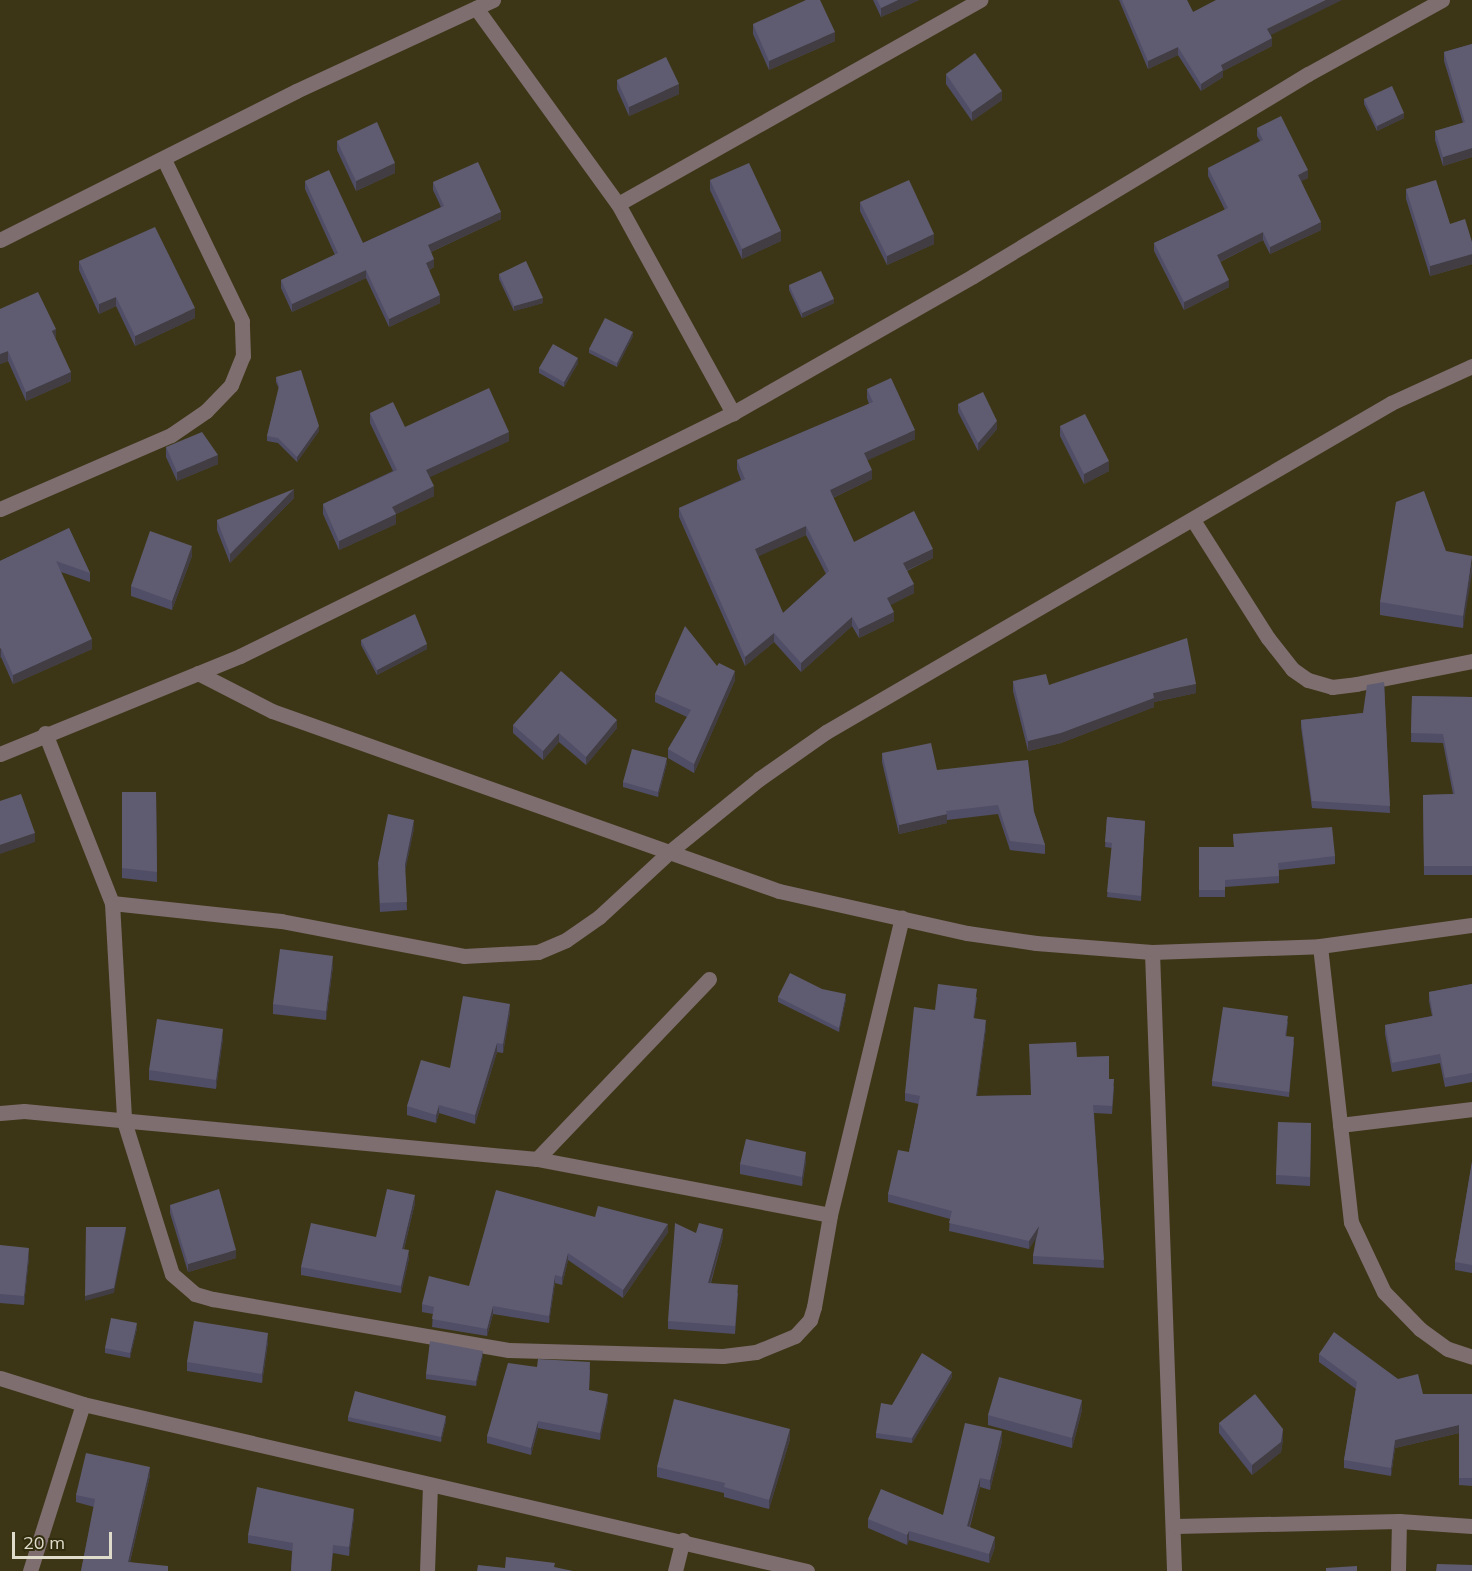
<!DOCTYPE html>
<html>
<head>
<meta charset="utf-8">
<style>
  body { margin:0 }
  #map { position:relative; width:1472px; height:1571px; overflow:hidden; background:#3c3617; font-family:Mulish,sans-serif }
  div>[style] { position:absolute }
  .minor>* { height:15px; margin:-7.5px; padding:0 7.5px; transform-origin:7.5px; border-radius:7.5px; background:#7e6e6f }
  .wall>* { inset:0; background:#504d66 }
  .shaded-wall>* { inset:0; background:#413d42 }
  .building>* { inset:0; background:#5f5c71 }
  span { translate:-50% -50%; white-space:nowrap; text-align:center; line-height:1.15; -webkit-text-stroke:4.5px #312c0d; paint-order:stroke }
  .scale { position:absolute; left:12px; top:1532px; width:100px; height:27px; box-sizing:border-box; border:3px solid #dfdccb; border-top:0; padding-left:8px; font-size:18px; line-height:21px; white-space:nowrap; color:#dfdccb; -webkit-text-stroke:4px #312c0d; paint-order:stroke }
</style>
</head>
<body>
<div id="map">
  <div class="minor">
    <div style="left:476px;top:8px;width:242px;rotate:54.1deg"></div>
    <div style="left:618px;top:204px;width:239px;rotate:61.2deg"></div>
    <div style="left:618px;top:204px;width:416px;rotate:-29.4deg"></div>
    <div style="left:0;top:240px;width:331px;rotate:-26.7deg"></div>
    <div style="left:296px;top:91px;width:217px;rotate:-24.8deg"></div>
    <div style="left:0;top:509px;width:186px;rotate:-23.4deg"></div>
    <div style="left:171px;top:435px;width:42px;rotate:-34.4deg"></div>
    <div style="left:206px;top:411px;width:36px;rotate:-46deg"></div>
    <div style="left:231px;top:385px;width:31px;rotate:-68deg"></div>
    <div style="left:243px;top:356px;width:35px;rotate:-92deg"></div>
    <div style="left:242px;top:321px;width:179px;rotate:-115.8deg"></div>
    <div style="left:1193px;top:520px;width:140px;rotate:57.6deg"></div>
    <div style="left:1268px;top:638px;width:39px;rotate:52deg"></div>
    <div style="left:1292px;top:669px;width:19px;rotate:35deg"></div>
    <div style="left:1308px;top:680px;width:25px;rotate:16deg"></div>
    <div style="left:1332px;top:687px;width:24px;rotate:-7deg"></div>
    <div style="left:1356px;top:684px;width:118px;rotate:-11.2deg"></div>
    <div style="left:198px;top:673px;width:83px;rotate:27.2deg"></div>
    <div style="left:272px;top:711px;width:538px;rotate:19.55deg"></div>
    <div style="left:779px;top:891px;width:193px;rotate:12.6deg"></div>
    <div style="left:967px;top:933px;width:70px;rotate:8.2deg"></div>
    <div style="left:1036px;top:943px;width:116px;rotate:4.4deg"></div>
    <div style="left:1152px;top:952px;width:168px;rotate:-2deg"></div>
    <div style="left:1320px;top:946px;width:153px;rotate:-7.9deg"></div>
    <div style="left:45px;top:733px;width:183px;rotate:68.5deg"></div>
    <div style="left:112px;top:903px;width:218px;rotate:86.8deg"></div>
    <div style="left:124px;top:1121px;width:160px;rotate:72.6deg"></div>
    <div style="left:172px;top:1274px;width:30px;rotate:41deg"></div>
    <div style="left:195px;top:1294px;width:19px;rotate:16deg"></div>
    <div style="left:213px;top:1299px;width:300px;rotate:9.8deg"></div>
    <div style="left:509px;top:1350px;width:214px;rotate:1.6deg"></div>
    <div style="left:723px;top:1356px;width:33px;rotate:-7deg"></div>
    <div style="left:756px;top:1352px;width:42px;rotate:-22.3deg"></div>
    <div style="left:795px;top:1336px;width:22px;rotate:-47deg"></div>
    <div style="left:810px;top:1320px;width:14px;rotate:-73deg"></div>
    <div style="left:814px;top:1307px;width:93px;rotate:-80.1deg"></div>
    <div style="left:830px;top:1215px;width:306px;rotate:-76.4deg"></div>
    <div style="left:0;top:754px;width:259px;rotate:-22.2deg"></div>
    <div style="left:240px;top:656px;width:550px;rotate:-26.24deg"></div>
    <div style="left:733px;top:413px;width:276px;rotate:-29.7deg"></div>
    <div style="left:973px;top:276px;width:391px;rotate:-31.1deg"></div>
    <div style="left:1308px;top:74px;width:153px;rotate:-28.9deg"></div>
    <div style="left:112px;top:903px;width:170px;rotate:6.1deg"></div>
    <div style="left:281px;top:921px;width:186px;rotate:10.8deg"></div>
    <div style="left:464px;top:956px;width:74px;rotate:-3.1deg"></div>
    <div style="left:538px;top:952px;width:30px;rotate:-23deg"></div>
    <div style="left:566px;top:940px;width:40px;rotate:-34.9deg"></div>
    <div style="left:599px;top:917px;width:94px;rotate:-42.8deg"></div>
    <div style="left:668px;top:853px;width:117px;rotate:-39.1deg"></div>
    <div style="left:759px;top:779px;width:82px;rotate:-35deg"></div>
    <div style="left:826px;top:732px;width:654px;rotate:-30.21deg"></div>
    <div style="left:1391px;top:403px;width:89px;rotate:-24.6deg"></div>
    <div style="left:1320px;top:946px;width:278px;rotate:83.6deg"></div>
    <div style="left:1351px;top:1222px;width:77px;rotate:64.8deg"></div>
    <div style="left:1384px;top:1292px;width:52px;rotate:45.8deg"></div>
    <div style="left:1420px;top:1329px;width:34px;rotate:36deg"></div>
    <div style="left:1448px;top:1349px;width:25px;rotate:18deg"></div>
    <div style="left:1152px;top:952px;width:619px;rotate:87.96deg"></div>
    <div style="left:0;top:1113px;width:24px;rotate:-5deg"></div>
    <div style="left:24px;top:1111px;width:515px;rotate:5.35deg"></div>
    <div style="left:537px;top:1159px;width:298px;rotate:10.8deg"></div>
    <div style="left:1340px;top:1125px;width:133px;rotate:-6.9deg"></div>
    <div style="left:537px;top:1159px;width:249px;rotate:-46.3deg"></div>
    <div style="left:0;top:1378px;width:87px;rotate:17.4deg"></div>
    <div style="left:83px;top:1404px;width:743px;rotate:12.99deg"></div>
    <div style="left:1176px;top:1526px;width:223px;rotate:-1.3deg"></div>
    <div style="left:1399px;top:1521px;width:73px;rotate:3.9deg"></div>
    <div style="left:30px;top:1571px;width:175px;rotate:-72.4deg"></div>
    <div style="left:427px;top:1571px;width:86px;rotate:-88deg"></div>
    <div style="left:675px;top:1571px;width:32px;rotate:-76deg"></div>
    <div style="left:1398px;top:1571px;width:50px;rotate:-88.9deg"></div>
  </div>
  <div class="wall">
    <div style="clip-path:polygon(873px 0,919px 0,881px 17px)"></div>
    <div style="clip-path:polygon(1119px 0,1187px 0,1193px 12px,1271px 35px,1272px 46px,1223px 71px,1223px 77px,1201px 91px,1178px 55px,1148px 69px)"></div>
    <div style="clip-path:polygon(753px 24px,835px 41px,769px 70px,753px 34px)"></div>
    <div style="clip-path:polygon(1472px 44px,1472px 157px,1443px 166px,1435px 140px,1435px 131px,1463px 123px,1444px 61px,1444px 52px)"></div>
    <div style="clip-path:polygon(946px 74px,1002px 100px,972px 121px,946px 84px)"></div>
    <div style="clip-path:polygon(617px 80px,679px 94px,629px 116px,617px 89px)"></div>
    <div style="clip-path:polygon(1364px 99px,1404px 118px,1377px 131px,1364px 104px)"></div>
    <div style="clip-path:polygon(1257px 128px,1308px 178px,1301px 181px,1321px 230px,1270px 254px,1263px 240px,1220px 262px,1229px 287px,1184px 310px,1154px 251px,1154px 243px,1225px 210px,1208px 176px,1208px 168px,1260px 141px,1257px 136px)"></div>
    <div style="clip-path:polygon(337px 141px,395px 173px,356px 191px,337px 150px)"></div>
    <div style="clip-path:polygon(710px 180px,781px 241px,742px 259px,710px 190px)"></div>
    <div style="clip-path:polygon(305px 181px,363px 243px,441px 207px,433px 190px,433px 182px,501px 219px,431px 252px,434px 267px,429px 270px,440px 303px,389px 327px,366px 278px,292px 312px,281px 288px,281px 280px,335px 255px,305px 189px)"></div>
    <div style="clip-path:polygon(1406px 189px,1472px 242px,1472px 264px,1430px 276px,1406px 199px)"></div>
    <div style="clip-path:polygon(860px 202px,934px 244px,887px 265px,860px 211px)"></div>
    <div style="clip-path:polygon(79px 261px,195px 318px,135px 346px,116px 306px,99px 314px,79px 270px)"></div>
    <div style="clip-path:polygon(499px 274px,543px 303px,514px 311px,499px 279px)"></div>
    <div style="clip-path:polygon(789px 285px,834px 303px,802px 318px,789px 290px)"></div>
    <div style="clip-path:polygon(0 309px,55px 339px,71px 381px,26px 401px,8px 361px,0 364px)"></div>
    <div style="clip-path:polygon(633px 336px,617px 367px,589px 353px,589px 349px)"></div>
    <div style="clip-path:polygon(578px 363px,564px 387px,539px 373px,539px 368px)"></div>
    <div style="clip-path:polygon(276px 377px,319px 431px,297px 462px,278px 443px,267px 441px,267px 436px,279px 389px,276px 382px)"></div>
    <div style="clip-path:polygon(evenodd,867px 389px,915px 439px,867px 460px,872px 479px,833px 498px,854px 542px,933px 558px,907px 571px,914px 593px,890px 605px,894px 621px,859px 638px,852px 626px,801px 672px,774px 642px,745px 666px,679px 517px,679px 508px,741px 480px,737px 469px,737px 460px,869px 404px,867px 398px,867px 389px,806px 535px,826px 574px,783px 613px,758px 556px,806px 535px)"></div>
    <div style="clip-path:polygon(958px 404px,997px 429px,978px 451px,958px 412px)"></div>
    <div style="clip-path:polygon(370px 413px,405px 427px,509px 441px,429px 477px,434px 496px,396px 514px,396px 524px,339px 550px,323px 514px,323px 504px,393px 471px,370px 423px)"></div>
    <div style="clip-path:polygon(1060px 426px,1109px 471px,1084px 484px,1060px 436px)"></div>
    <div style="clip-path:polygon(166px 447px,218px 464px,177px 481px,166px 457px)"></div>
    <div style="clip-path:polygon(294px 498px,230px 563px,217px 530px,217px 520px)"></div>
    <div style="clip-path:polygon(69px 528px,90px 573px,90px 582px,61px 572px,92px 649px,13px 684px,1px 657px,0 561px)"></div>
    <div style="clip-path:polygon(192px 556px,172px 610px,131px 596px,131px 586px)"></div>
    <div style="clip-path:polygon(1472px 556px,1463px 628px,1380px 615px,1380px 602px)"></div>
    <div style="clip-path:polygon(361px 640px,427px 649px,377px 675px,361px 645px)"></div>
    <div style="clip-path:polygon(717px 666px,735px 680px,694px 773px,668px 758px,668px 749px,687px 717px,655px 702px,655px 694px)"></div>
    <div style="clip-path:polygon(1013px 681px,1049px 685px,1196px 693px,1154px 702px,1154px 707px,1061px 743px,1028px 751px,1013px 691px)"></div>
    <div style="clip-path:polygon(1384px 682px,1390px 813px,1312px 808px,1301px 727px,1301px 720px,1363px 713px)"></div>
    <div style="clip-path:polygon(1412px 696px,1472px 697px,1472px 875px,1424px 875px,1423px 795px,1453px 794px,1443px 743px,1411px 742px)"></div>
    <div style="clip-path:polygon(513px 725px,617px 728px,586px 765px,559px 742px,543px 760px,513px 733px)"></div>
    <div style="clip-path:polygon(882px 753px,937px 770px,1034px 812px,1045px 845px,1045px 854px,1010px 850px,998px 814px,947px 820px,947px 823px,899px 834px,882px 762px)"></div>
    <div style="clip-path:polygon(667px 763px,658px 797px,623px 787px,623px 782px)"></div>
    <div style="clip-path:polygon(122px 792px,156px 792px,157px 882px,122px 878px)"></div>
    <div style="clip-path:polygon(1107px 817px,1145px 821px,1141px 901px,1107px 897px,1112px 848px,1105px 847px)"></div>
    <div style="clip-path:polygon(414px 828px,405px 871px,407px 910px,380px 912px,378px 871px)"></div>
    <div style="clip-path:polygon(1233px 834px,1335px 856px,1335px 864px,1279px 870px,1279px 883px,1225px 887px,1225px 897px,1199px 897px,1199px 847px,1234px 847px)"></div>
    <div style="clip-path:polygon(333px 966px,326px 1020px,273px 1014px,273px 1004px)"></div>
    <div style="clip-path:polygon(1472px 984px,1472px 1082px,1445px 1087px,1440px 1063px,1392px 1072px,1385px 1034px,1385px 1025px,1432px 1016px,1429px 1001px,1429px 992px)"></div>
    <div style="clip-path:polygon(778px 997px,846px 999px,839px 1032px,778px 1002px)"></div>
    <div style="clip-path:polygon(977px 997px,974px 1018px,986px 1028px,977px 1096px,1031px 1095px,1077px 1057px,1109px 1079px,1114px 1087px,1112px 1114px,1094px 1113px,1104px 1268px,1033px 1264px,1033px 1256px,1036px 1237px,1029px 1249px,949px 1231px,950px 1219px,888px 1202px,888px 1194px,909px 1152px,919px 1104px,905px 1101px,905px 1093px,935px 1010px)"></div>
    <div style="clip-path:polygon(510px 1012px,503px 1053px,497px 1052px,475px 1124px,439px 1113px,436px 1123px,407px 1115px,407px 1106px,450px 1068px)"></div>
    <div style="clip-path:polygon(1288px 1021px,1286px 1037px,1294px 1042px,1289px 1097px,1212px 1086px,1212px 1081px)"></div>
    <div style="clip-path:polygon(223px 1038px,216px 1089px,149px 1080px,149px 1070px)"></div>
    <div style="clip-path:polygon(1311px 1123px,1310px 1186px,1276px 1184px,1276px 1175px)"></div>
    <div style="clip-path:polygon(806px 1161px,802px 1186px,740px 1174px,740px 1164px)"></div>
    <div style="clip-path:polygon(1472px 1162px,1472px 1273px,1455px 1270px,1455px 1262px)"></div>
    <div style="clip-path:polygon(415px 1203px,404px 1249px,409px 1258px,401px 1293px,301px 1275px,301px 1267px,376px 1237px)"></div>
    <div style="clip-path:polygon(170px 1205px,236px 1258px,188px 1272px,170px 1213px)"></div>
    <div style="clip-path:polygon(595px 1217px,668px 1232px,623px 1298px,568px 1260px,562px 1285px,555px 1283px,549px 1323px,493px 1314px,487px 1336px,432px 1327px,433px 1314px,422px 1312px,422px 1304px,469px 1286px)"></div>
    <div style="clip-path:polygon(696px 1233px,723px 1237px,711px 1283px,738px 1293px,735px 1334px,668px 1329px,668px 1321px)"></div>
    <div style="clip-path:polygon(0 1245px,29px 1257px,24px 1305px,0 1303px)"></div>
    <div style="clip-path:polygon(137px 1328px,130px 1358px,105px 1353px,105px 1348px)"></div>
    <div style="clip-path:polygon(268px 1342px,262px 1383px,187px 1371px,187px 1362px)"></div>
    <div style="clip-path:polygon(1319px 1354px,1398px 1379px,1423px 1394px,1472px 1394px,1472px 1486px,1459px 1485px,1459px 1433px,1395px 1448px,1391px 1476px,1344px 1468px,1344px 1460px,1356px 1389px,1319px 1362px)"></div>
    <div style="clip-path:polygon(483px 1355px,476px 1386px,426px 1379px,426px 1374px)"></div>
    <div style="clip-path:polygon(537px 1367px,590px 1369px,589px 1390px,608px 1401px,600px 1440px,538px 1428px,531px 1455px,487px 1443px,487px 1436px)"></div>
    <div style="clip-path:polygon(952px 1377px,912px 1443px,876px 1438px,876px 1433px,892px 1405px)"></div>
    <div style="clip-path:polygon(1082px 1410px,1072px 1448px,988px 1425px,988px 1415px)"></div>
    <div style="clip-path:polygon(348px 1417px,446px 1421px,441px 1442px,348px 1421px)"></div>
    <div style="clip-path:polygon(1219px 1423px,1283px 1439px,1281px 1452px,1252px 1475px,1219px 1433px)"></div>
    <div style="clip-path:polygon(790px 1439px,769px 1509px,724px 1497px,724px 1493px,657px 1477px,657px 1467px)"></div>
    <div style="clip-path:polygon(1002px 1441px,990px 1490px,980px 1487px,970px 1527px,995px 1547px,989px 1563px,909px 1540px,907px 1545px,868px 1528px,868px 1519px,943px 1515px)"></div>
    <div style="clip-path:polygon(150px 1475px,130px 1562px,168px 1571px,81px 1571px,94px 1507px,76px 1502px,76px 1495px)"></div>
    <div style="clip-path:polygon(354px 1517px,349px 1556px,333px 1553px,331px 1571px,291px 1571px,292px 1551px,248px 1543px,248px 1535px)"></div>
  </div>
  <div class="shaded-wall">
    <div style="clip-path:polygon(898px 0,919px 0,881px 17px,881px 8px)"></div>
    <div style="clip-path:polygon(1326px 0,1342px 0,1267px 37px,1267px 29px)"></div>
    <div style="clip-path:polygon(835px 32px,835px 41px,769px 70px,769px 61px)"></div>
    <div style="clip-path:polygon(1272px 38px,1272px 46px,1223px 71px,1223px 77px,1201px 91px,1201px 84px,1221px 65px)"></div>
    <div style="clip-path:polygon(1178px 47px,1178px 55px,1148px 69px,1148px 61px)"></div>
    <div style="clip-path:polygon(679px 84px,679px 94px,629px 116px,629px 107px)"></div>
    <div style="clip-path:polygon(1002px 91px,1002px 100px,972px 121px,972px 112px)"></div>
    <div style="clip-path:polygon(1404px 113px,1404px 118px,1377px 131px,1377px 126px)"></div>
    <div style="clip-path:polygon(1472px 148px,1472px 157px,1443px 166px,1443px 157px)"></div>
    <div style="clip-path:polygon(395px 163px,395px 173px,356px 191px,356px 181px)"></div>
    <div style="clip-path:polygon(1308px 170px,1308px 178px,1298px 183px,1298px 175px)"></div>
    <div style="clip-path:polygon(501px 212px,501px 219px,428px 253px,428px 245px)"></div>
    <div style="clip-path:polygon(1321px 222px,1321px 230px,1270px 254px,1270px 247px)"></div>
    <div style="clip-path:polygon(781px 231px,781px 241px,742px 259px,742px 249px)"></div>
    <div style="clip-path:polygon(1263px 232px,1263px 240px,1217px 263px,1217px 255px)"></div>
    <div style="clip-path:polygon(934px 234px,934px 244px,887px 265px,887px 256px)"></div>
    <div style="clip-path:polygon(1472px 254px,1472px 264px,1430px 276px,1430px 266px)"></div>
    <div style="clip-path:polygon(434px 259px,434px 267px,426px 271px,426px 263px)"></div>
    <div style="clip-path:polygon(366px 270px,366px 278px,292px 312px,292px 304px)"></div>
    <div style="clip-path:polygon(1229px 280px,1229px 287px,1184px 310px,1184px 302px)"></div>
    <div style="clip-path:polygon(440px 295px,440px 303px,389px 327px,389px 319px)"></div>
    <div style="clip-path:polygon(116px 297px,116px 306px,99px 314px,99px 304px)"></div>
    <div style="clip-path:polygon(543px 298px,543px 303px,514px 311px,514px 306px)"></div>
    <div style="clip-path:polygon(834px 299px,834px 303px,802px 318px,802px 313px)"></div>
    <div style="clip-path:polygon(195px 308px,195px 318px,135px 346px,135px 336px)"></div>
    <div style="clip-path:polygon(56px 329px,56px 339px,52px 331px)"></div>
    <div style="clip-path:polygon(633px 332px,633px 336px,617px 367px,617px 363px)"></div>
    <div style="clip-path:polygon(8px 351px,8px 361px,0 364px,0 354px)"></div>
    <div style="clip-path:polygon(578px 358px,578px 363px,564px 387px,564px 382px)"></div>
    <div style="clip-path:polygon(71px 372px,71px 381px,26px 401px,26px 392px)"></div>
    <div style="clip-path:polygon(997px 421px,997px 429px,978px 451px,978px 443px)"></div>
    <div style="clip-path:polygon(319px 426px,319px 431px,297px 462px,297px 457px)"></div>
    <div style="clip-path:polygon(915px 430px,915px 439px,864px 462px,864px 453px)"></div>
    <div style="clip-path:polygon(509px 432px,509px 441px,426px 479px,426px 470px)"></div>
    <div style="clip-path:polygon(218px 455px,218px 464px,177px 481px,177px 472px)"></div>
    <div style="clip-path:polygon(1109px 461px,1109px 471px,1084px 484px,1084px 474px)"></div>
    <div style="clip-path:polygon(872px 470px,872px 479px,830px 499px,830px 490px)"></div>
    <div style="clip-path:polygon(434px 486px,434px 496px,392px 516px,392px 507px)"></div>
    <div style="clip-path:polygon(294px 489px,294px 498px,230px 563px,230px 554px)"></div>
    <div style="clip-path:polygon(396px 514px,396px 524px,339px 550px,339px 541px)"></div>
    <div style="clip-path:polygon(806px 526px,806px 535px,755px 558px,755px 549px)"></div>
    <div style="clip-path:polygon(192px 546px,192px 556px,172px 610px,172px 601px)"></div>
    <div style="clip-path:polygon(933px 549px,933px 558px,903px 572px,903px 563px)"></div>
    <div style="clip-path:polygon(1472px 561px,1472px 573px,1463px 628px,1463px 616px)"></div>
    <div style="clip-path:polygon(914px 584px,914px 593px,887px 607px,887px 598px)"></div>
    <div style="clip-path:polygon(894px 612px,894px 621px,859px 638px,859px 629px)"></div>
    <div style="clip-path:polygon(852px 617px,852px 626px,801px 672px,801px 663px)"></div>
    <div style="clip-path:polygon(774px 633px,774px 642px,745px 666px,745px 657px)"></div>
    <div style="clip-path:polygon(92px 639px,92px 649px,13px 684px,13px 675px)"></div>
    <div style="clip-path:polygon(427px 644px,427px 649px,377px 675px,377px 670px)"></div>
    <div style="clip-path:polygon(1px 648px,1px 657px,0 658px,0 649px)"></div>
    <div style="clip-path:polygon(735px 671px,735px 680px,694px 773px,694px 764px)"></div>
    <div style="clip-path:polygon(1196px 684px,1196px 693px,1154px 702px,1154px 707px,1061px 743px,1028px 751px,1028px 741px,1153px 693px)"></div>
    <div style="clip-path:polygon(617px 720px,617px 728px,586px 765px,586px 757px)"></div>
    <div style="clip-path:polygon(559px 733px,559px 742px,543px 760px,543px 751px)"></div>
    <div style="clip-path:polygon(667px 758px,667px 763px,658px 797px,658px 792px)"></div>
    <div style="clip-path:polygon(947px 814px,947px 823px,899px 834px,899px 825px)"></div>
    <div style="clip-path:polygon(414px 820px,414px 828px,405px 872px,405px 864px)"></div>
    <div style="clip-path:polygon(35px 833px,35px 842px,0 854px,0 845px)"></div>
    <div style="clip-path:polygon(333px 956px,333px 966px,326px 1020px,326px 1011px)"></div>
    <div style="clip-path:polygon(846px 994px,846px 999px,839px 1032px,839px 1028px)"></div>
    <div style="clip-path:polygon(510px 1004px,510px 1012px,503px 1053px,503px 1044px)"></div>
    <div style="clip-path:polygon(986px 1020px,986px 1028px,976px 1104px,976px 1096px)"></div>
    <div style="clip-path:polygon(223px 1029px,223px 1038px,216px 1089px,216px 1080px)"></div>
    <div style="clip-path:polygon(497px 1043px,497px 1052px,475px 1124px,475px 1115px)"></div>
    <div style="clip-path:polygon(439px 1105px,439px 1113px,436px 1123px,436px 1115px)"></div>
    <div style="clip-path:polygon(806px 1152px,806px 1161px,802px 1186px,802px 1177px)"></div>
    <div style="clip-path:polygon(415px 1195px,415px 1203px,402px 1256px,402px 1249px)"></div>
    <div style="clip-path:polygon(668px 1224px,668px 1232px,623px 1298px,623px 1290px)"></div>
    <div style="clip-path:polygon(1039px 1226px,1039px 1234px,1029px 1249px,1029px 1241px)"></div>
    <div style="clip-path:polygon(126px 1227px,126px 1232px,114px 1293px,85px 1301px,85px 1296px)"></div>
    <div style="clip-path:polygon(723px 1229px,723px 1237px,708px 1291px,708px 1283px)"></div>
    <div style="clip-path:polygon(29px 1248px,29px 1257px,24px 1305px,24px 1296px)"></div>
    <div style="clip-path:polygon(236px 1250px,236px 1258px,188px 1272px,188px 1264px)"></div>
    <div style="clip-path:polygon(409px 1250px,409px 1258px,401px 1293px,401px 1286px)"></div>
    <div style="clip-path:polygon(568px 1253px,568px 1260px,562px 1285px,562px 1277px)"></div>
    <div style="clip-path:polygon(555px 1275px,555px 1283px,549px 1323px,549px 1316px)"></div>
    <div style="clip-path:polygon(493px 1306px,493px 1314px,487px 1336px,487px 1329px)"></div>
    <div style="clip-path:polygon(137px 1323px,137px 1328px,130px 1358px,130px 1353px)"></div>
    <div style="clip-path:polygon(268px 1333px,268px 1342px,262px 1383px,262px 1374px)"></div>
    <div style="clip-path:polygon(483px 1351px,483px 1355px,476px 1386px,476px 1381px)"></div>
    <div style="clip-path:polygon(952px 1372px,952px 1377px,912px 1443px,912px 1438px)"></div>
    <div style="clip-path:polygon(608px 1394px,608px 1401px,600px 1440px,600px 1433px)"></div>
    <div style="clip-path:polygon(1082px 1400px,1082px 1410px,1072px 1448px,1072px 1438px)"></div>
    <div style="clip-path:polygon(446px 1416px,446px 1421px,441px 1442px,441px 1437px)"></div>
    <div style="clip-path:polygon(538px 1421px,538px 1428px,531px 1455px,531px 1448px)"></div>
    <div style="clip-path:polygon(1459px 1425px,1459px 1433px,1395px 1448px,1391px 1476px,1391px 1468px,1395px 1440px)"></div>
    <div style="clip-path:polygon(790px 1429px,790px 1439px,769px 1509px,769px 1500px)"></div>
    <div style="clip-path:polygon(1283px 1429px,1283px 1439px,1281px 1452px,1252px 1475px,1252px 1465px)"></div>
    <div style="clip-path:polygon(1002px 1431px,1002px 1441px,990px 1490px,990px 1480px)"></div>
    <div style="clip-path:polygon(150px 1467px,150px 1475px,128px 1569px,128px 1562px)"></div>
    <div style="clip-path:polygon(980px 1478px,980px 1487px,967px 1535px,967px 1526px)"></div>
    <div style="clip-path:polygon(354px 1509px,354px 1517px,349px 1556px,349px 1547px)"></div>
    <div style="clip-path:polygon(909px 1531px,909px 1540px,907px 1545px,907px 1535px)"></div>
    <div style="clip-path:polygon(995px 1537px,995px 1547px,989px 1563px,989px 1554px)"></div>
  </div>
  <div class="building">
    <div style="clip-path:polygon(806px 0,820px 0,835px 32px,769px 61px,753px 24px)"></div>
    <div style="clip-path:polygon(877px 0,898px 0,881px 8px)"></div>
    <div style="clip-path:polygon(1122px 0,1187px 0,1193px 12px,1216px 0,1326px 0,1267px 29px,1272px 38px,1221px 65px,1223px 70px,1201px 84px,1178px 47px,1148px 61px)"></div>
    <div style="clip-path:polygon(1472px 44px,1472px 148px,1443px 157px,1435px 131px,1465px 122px,1444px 52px)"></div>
    <div style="clip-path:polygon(975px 53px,1002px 91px,972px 112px,946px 74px)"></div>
    <div style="clip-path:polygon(666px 57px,679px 84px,629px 107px,617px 80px)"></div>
    <div style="clip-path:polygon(1392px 86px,1404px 113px,1377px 126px,1364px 99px)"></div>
    <div style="clip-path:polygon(1281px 116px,1308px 170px,1298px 175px,1321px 222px,1270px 247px,1263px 232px,1217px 255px,1229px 280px,1184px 302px,1154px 243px,1228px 208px,1208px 168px,1263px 140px,1257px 128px)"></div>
    <div style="clip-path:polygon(377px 122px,395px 163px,356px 181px,337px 141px)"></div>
    <div style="clip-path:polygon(478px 162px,501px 212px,428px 245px,434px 259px,426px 263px,440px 295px,389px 319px,366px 270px,292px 304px,281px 280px,338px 253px,305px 181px,329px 170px,363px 243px,444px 206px,433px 182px)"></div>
    <div style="clip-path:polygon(749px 163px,781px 231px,742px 249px,710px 180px)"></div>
    <div style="clip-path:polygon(909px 180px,934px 234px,887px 256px,860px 202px)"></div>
    <div style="clip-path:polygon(1436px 180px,1450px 224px,1465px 219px,1472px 242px,1472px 254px,1430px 266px,1406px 189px)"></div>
    <div style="clip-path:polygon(155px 227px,195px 308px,135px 336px,116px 297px,99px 304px,79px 261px)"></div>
    <div style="clip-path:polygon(526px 261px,543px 298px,514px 306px,499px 274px)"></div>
    <div style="clip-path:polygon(821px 271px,834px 299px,802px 313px,789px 285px)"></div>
    <div style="clip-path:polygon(38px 292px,56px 329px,52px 331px,71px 372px,26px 392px,8px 351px,0 354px,0 309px)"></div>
    <div style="clip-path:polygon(605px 318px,633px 332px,617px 363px,589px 349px)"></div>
    <div style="clip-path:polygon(553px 344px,578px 358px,564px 382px,539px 368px)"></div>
    <div style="clip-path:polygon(301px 370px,319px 426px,297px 457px,278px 438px,267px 436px,279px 386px,276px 377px)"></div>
    <div style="clip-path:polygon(evenodd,891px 378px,915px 430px,864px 453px,872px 470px,830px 490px,854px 542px,914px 511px,933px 549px,903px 563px,914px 584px,887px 598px,894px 612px,859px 629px,852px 617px,801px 663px,774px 633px,745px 657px,679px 508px,745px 479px,737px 460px,873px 402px,867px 389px,891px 378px,806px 526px,829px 571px,783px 613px,755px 549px,806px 526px)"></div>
    <div style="clip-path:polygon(489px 388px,509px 432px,426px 470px,434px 486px,392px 507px,396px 514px,339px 541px,323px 504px,397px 470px,370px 413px,393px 402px,405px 427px)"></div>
    <div style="clip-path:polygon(983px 392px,997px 421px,978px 443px,958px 404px)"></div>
    <div style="clip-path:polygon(1085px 414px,1109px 461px,1084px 474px,1060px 426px)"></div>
    <div style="clip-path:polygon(202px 432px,218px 455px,177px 472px,166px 447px)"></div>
    <div style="clip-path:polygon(294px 489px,230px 554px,217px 520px)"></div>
    <div style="clip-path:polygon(1424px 491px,1446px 551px,1472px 556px,1463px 616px,1380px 602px,1396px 502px)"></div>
    <div style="clip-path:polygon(69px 528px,90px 573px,56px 561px,92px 639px,13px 675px,1px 648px,0 649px,0 561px)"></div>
    <div style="clip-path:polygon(150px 531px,192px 546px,172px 601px,131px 586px)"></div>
    <div style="clip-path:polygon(415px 614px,427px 644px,377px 670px,361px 640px)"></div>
    <div style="clip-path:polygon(685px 626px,717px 666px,719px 663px,735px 671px,694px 764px,668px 749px,691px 710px,655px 694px)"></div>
    <div style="clip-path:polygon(1187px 638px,1196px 684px,1153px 693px,1154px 698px,1061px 733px,1028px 741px,1013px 681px,1046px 674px,1049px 685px)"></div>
    <div style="clip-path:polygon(561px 671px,617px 720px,586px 757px,559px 733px,543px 751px,513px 725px)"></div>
    <div style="clip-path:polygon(1384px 682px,1390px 806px,1312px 801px,1301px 720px,1363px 713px,1367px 685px)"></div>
    <div style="clip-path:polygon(1412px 696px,1472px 697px,1472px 866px,1424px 866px,1423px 795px,1455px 794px,1443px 734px,1411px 733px)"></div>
    <div style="clip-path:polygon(931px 743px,937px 770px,1028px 760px,1034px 812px,1045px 845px,1010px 841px,998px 805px,946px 811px,947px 814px,899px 825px,882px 753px)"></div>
    <div style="clip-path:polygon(632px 749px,667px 758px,658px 792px,623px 782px)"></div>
    <div style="clip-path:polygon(122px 792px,156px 792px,157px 872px,122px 868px)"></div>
    <div style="clip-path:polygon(21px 794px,35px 833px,0 845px,0 801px)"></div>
    <div style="clip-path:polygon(388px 814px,414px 820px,405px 864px,407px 902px,380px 903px,378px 863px)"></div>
    <div style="clip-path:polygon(1107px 817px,1145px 821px,1141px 896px,1107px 892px,1112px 843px,1105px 842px)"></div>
    <div style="clip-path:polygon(1332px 827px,1335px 856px,1278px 863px,1279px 876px,1225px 880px,1225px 890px,1199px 890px,1199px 847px,1234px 847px,1233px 834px)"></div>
    <div style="clip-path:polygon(280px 949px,333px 956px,326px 1011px,273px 1004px)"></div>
    <div style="clip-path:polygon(790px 973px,822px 989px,846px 994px,839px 1028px,778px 997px)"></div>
    <div style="clip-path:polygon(938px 984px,977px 989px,973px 1018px,986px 1020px,976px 1096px,1031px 1095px,1029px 1044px,1076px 1042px,1077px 1057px,1109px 1056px,1109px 1079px,1114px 1079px,1112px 1106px,1093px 1105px,1104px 1260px,1033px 1256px,1039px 1226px,1029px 1241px,949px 1223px,952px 1211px,888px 1194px,898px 1150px,909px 1152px,920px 1096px,905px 1093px,914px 1007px,935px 1010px)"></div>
    <div style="clip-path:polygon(1472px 984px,1472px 1073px,1445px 1078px,1440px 1054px,1392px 1063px,1385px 1025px,1433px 1016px,1429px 992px)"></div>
    <div style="clip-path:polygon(463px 996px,510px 1004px,503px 1044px,497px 1043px,475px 1115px,439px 1105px,436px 1115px,407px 1106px,421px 1060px,450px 1068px)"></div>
    <div style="clip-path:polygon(1223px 1007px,1288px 1016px,1285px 1036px,1294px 1037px,1289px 1092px,1212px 1081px)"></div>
    <div style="clip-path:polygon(157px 1019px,223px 1029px,216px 1080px,149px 1070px)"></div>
    <div style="clip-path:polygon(1278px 1122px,1311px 1123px,1310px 1177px,1276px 1175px)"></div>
    <div style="clip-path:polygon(746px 1139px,806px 1152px,802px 1177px,740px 1164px)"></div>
    <div style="clip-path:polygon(1472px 1162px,1472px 1265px,1455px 1262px)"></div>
    <div style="clip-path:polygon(219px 1189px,236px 1250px,188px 1264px,170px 1205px)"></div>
    <div style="clip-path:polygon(387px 1189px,415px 1195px,402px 1249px,409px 1250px,401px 1286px,301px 1267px,311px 1223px,376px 1237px)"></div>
    <div style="clip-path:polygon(496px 1190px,595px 1217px,598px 1206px,668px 1224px,623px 1290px,568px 1253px,562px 1277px,555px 1275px,549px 1316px,493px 1306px,487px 1329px,432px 1319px,434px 1307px,422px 1304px,429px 1276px,469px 1286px)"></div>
    <div style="clip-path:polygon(675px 1223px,696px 1233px,699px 1223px,723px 1229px,708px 1283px,738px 1285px,735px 1326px,668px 1321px)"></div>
    <div style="clip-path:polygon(86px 1227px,126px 1227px,114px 1288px,85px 1296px)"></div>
    <div style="clip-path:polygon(0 1245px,29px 1248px,24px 1296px,0 1294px)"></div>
    <div style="clip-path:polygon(111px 1318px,137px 1323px,130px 1353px,105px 1348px)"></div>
    <div style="clip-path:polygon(194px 1321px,268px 1333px,262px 1374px,187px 1362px)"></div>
    <div style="clip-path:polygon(1334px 1332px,1398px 1379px,1418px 1374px,1423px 1394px,1472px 1394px,1472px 1478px,1459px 1478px,1459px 1425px,1395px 1440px,1391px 1468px,1344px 1460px,1357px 1382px,1319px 1354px)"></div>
    <div style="clip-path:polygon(430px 1341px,483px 1351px,476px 1381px,426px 1374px)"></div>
    <div style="clip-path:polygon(922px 1353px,952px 1372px,912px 1438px,876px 1433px,881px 1403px,892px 1405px)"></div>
    <div style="clip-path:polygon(538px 1359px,590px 1362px,589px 1390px,608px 1394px,600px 1433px,538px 1421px,531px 1448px,487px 1436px,508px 1363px,537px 1367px)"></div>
    <div style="clip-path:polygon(999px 1377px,1082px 1400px,1072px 1438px,988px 1415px)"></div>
    <div style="clip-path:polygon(355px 1391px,446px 1416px,441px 1437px,348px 1417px)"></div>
    <div style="clip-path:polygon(1255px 1394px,1283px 1429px,1281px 1442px,1252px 1465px,1219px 1423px)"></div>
    <div style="clip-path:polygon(674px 1399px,790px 1429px,769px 1500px,724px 1487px,725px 1483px,657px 1467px)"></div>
    <div style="clip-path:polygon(965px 1423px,1002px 1431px,990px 1480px,980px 1478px,967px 1526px,995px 1537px,989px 1554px,909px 1531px,907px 1535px,868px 1519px,881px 1489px,943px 1515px)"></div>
    <div style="clip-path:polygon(86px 1453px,150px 1467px,128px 1562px,168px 1566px,168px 1571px,81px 1571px,95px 1499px,76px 1495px)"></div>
    <div style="clip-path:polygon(257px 1487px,354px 1509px,349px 1547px,333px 1545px,331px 1571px,291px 1571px,293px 1543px,248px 1535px)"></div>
    <div style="clip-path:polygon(506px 1557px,555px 1563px,554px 1567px,573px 1571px,477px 1571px,478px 1565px,505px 1568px)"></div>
    <div style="clip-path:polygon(1437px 1564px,1472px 1565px,1472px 1571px,1436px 1571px)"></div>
    <div style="clip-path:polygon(1357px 1566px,1357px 1571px,1326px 1571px,1326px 1568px)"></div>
  </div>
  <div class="scale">20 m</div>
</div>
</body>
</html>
